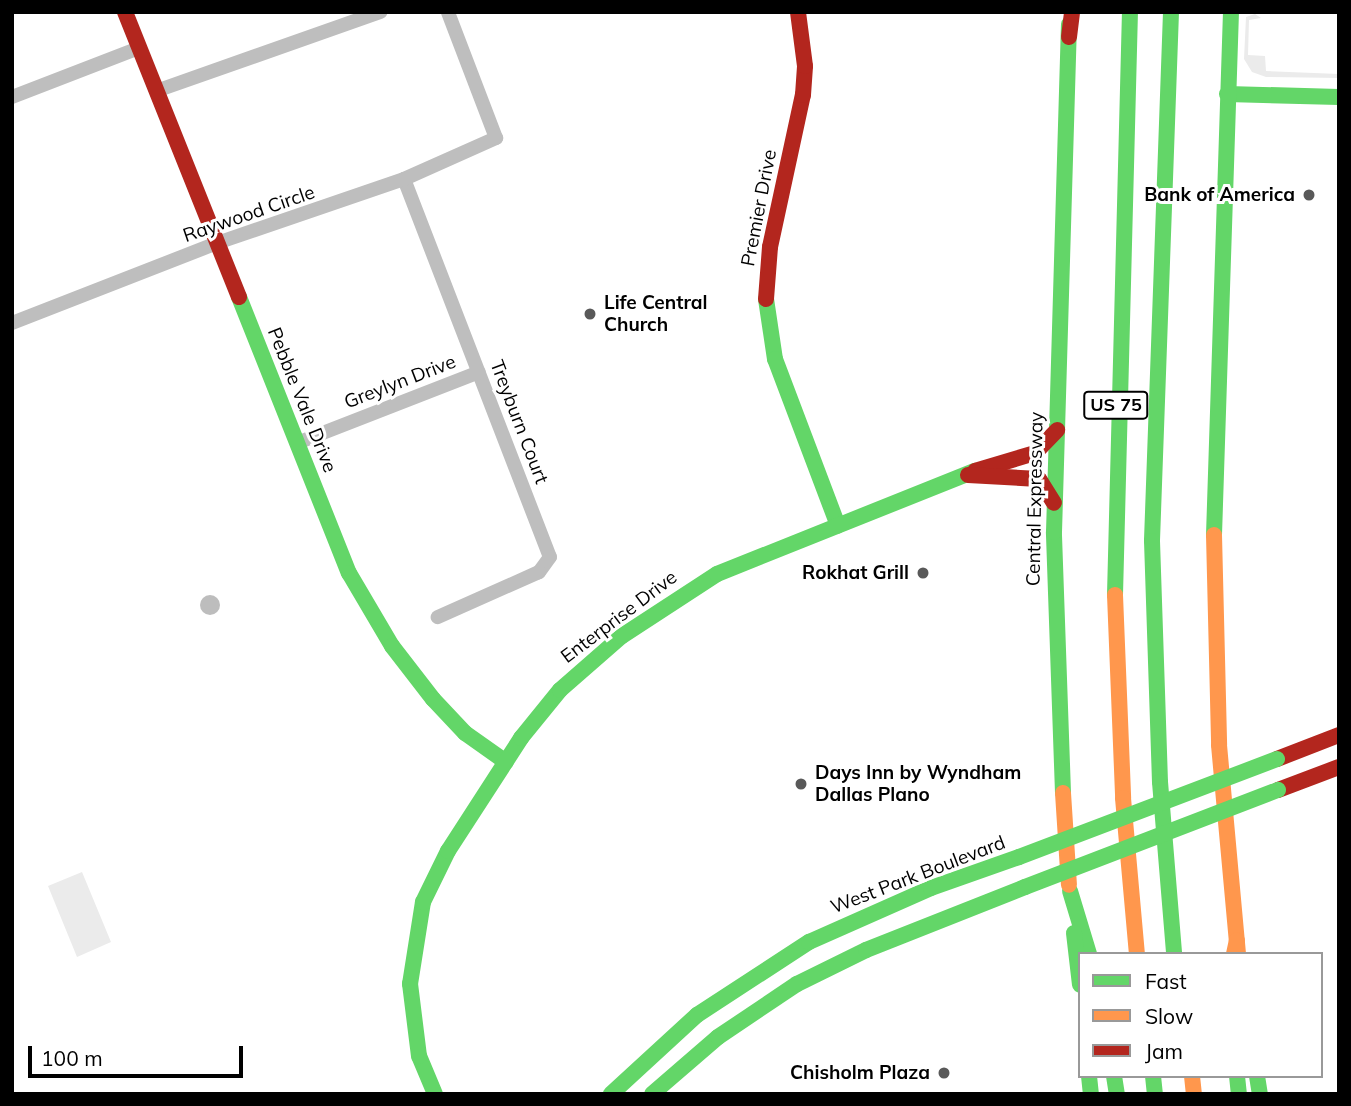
<!DOCTYPE html>
<html>
<head>
<meta charset="utf-8">
<style>
  body { margin:0 }
  #map { position:relative; width:1351px; height:1106px; overflow:hidden; background:#fff; font-family:Mulish,sans-serif }
  div>[style] { position:absolute }
  .green>* { inset:0; background:#ebebeb }
  .water>* { inset:0; background:#bdbdbd }
  .round { border-radius:50% }
  .street>* { height:14px; margin:-7px; padding:0 7px; transform-origin:7px; border-radius:7px; background:#bebebe }
  .fast>* { height:16px; margin:-8px; padding:0 8px; transform-origin:8px; border-radius:8px; background:#63d668 }
  .slow>* { height:16px; margin:-8px; padding:0 8px; transform-origin:8px; border-radius:8px; background:#ff974d }
  .jam>* { height:16px; margin:-8px; padding:0 8px; transform-origin:8px; border-radius:8px; background:#b3261e }
  .fast-bridge>* { height:16px; margin:-8px; padding:0 8px; transform-origin:8px; border-radius:8px; background:#63d668 }
  .dots>* { width:19px; height:19px; translate:-50% -50%; box-sizing:border-box; border:4px solid #fff; border-radius:50% }
  span { translate:-50% -50%; white-space:nowrap; text-align:center; line-height:1.15; -webkit-text-stroke:6px #fff; paint-order:stroke }
  .shield-label span { padding:2px 5px; background:#fff; border:2px solid; border-radius:5px; -webkit-text-stroke-width:0 }
  .shield-label { font-size:18px; color:#000; font-weight:700 }
  .poi-label { font-size:19px; color:#000; font-weight:700 }
  .right { translate:-100% -50%; text-align:right }
  .left { translate:0 -50%; text-align:left }
  .street-label { font-size:19px; color:#000 }
  .frame { position:absolute; inset:0; border:14px solid #000; pointer-events:none }
  .legend { position:absolute; left:1078px; top:952px; width:245px; height:126px; box-sizing:border-box; background:#fff; border:2px solid #999; margin:0; padding:9px 12px; list-style:none; font-size:21px; color:#000 }
  .legend li { display:flex; align-items:center; gap:14px; height:35px }
  .legend b { width:35px; border:2px solid #999 }
  .scale { position:absolute; left:28px; top:1046px; width:215px; height:32px; box-sizing:border-box; border:4px solid #000; border-top:0; padding-left:9px; font-size:21px; line-height:24px; white-space:nowrap; color:#000; -webkit-text-stroke:5px #fff; paint-order:stroke }
</style>
</head>
<body>
<div id="map">
  <div class="green">
    <div style="clip-path:polygon(1255px 14px,1261px 18px,1249px 20px,1248px 55px,1265px 56px,1266px 71px,1339px 74px,1339px 78px,1266px 77px,1252px 72px,1244px 59px,1246px 17px)"></div>
    <div style="clip-path:polygon(82px 872px,111px 942px,77px 957px,48px 886px)"></div>
  </div>
  <div class="water">
    <div class="round" style="left:200px;top:595px;width:20px;height:20px"></div>
  </div>
  <div class="street">
    <div style="left:156px;top:91px;width:238px;rotate:-19.4deg"></div>
    <div style="left:12px;top:97px;width:136px;rotate:-21.1deg"></div>
    <div style="left:404px;top:179px;width:405px;rotate:68.9deg"></div>
    <div style="left:550px;top:557px;width:19px;rotate:126deg"></div>
    <div style="left:539px;top:572px;width:111px;rotate:156deg"></div>
    <div style="left:12px;top:323px;width:220px;rotate:-21.3deg"></div>
    <div style="left:217px;top:243px;width:198px;rotate:-18.9deg"></div>
    <div style="left:404px;top:179px;width:101px;rotate:-24deg"></div>
    <div style="left:496px;top:138px;width:135px;rotate:-110.9deg"></div>
    <div style="left:297px;top:443px;width:195px;rotate:-21.3deg"></div>
  </div>
  <div class="fast">
    <div style="left:1171px;top:12px;width:529px;rotate:92.06deg"></div>
    <div style="left:1152px;top:541px;width:241px;rotate:88.1deg"></div>
    <div style="left:1160px;top:782px;width:173px;rotate:85.3deg"></div>
    <div style="left:1227px;top:94px;width:112px;rotate:1.5deg"></div>
    <div style="left:239px;top:297px;width:297px;rotate:68.3deg"></div>
    <div style="left:349px;top:573px;width:85px;rotate:59.5deg"></div>
    <div style="left:392px;top:646px;width:67px;rotate:52.3deg"></div>
    <div style="left:433px;top:699px;width:47px;rotate:46.7deg"></div>
    <div style="left:465px;top:733px;width:50px;rotate:35.3deg"></div>
    <div style="left:766px;top:299px;width:61px;rotate:81.5deg"></div>
    <div style="left:775px;top:359px;width:178px;rotate:69.3deg"></div>
    <div style="left:1214px;top:535px;width:523px;rotate:-88.14deg"></div>
    <div style="left:1115px;top:595px;width:583px;rotate:-88.53deg"></div>
    <div style="left:1063px;top:793px;width:261px;rotate:-92deg"></div>
    <div style="left:1054px;top:532px;width:508px;rotate:-88.31deg"></div>
    <div style="left:1070px;top:891px;width:66px;rotate:73.2deg"></div>
    <div style="left:1074px;top:933px;width:52px;rotate:83.4deg"></div>
    <div style="left:1089px;top:1076px;width:18px;rotate:84deg"></div>
    <div style="left:1114px;top:1076px;width:18px;rotate:81deg"></div>
    <div style="left:1153px;top:1076px;width:18px;rotate:84deg"></div>
    <div style="left:1237px;top:1076px;width:18px;rotate:84deg"></div>
    <div style="left:1257px;top:1076px;width:18px;rotate:81deg"></div>
    <div style="left:435px;top:1094px;width:41px;rotate:-112.8deg"></div>
    <div style="left:419px;top:1056px;width:73px;rotate:-97.1deg"></div>
    <div style="left:410px;top:984px;width:83px;rotate:-81deg"></div>
    <div style="left:423px;top:902px;width:57px;rotate:-63.9deg"></div>
    <div style="left:448px;top:851px;width:135px;rotate:-57.1deg"></div>
    <div style="left:521px;top:738px;width:62px;rotate:-50.9deg"></div>
    <div style="left:560px;top:690px;width:82px;rotate:-41.1deg"></div>
    <div style="left:622px;top:636px;width:113px;rotate:-33.1deg"></div>
    <div style="left:717px;top:574px;width:278px;rotate:-21.8deg"></div>
    <div style="left:611px;top:1094px;width:117px;rotate:-42.6deg"></div>
    <div style="left:697px;top:1015px;width:134px;rotate:-33.1deg"></div>
    <div style="left:809px;top:942px;width:133px;rotate:-23.9deg"></div>
    <div style="left:931px;top:888px;width:93px;rotate:-19.4deg"></div>
    <div style="left:652px;top:1094px;width:87px;rotate:-40.8deg"></div>
    <div style="left:718px;top:1037px;width:95px;rotate:-33.9deg"></div>
    <div style="left:797px;top:984px;width:77px;rotate:-26.2deg"></div>
    <div style="left:866px;top:950px;width:171px;rotate:-21.6deg"></div>
  </div>
  <div class="slow">
    <div style="left:1214px;top:535px;width:210px;rotate:88.6deg"></div>
    <div style="left:1219px;top:745px;width:209px;rotate:84.8deg"></div>
    <div style="left:1115px;top:595px;width:203px;rotate:87.7deg"></div>
    <div style="left:1123px;top:798px;width:157px;rotate:84.9deg"></div>
    <div style="left:1063px;top:793px;width:92px;rotate:86.3deg"></div>
    <div style="left:1234px;top:954px;width:14px;rotate:-78deg"></div>
    <div style="left:1192px;top:1076px;width:18px;rotate:84deg"></div>
  </div>
  <div class="jam">
    <div style="left:125px;top:12px;width:307px;rotate:68.2deg"></div>
    <div style="left:1069px;top:37px;width:25px;rotate:-83deg"></div>
    <div style="left:766px;top:299px;width:52px;rotate:-85.6deg"></div>
    <div style="left:770px;top:247px;width:156px;rotate:-77.8deg"></div>
    <div style="left:803px;top:95px;width:29px;rotate:-86deg"></div>
    <div style="left:805px;top:66px;width:54px;rotate:-97.4deg"></div>
    <div style="left:975px;top:471px;width:63px;rotate:-16.7deg"></div>
    <div style="left:1035px;top:453px;width:32px;rotate:-46deg"></div>
    <div style="left:968px;top:475px;width:71px;rotate:3.2deg"></div>
    <div style="left:1039px;top:479px;width:28px;rotate:58deg"></div>
    <div style="left:1277px;top:759px;width:66px;rotate:-21.2deg"></div>
    <div style="left:1278px;top:790px;width:65px;rotate:-20.7deg"></div>
  </div>
  <div class="fast-bridge">
    <div style="left:1019px;top:857px;width:276px;rotate:-20.8deg"></div>
    <div style="left:1025px;top:887px;width:271px;rotate:-21deg"></div>
  </div>
  <div class="dots">
    <div style="left:1309px;top:195px;background:#595959"></div>
    <div style="left:590px;top:314px;background:#595959"></div>
    <div style="left:923px;top:573px;background:#595959"></div>
    <div style="left:801px;top:784px;background:#595959"></div>
    <div style="left:944px;top:1073px;background:#595959"></div>
  </div>
  <div class="shield-label">
    <span style="left:1116px;top:405px">US 75</span>
  </div>
  <div class="poi-label">
    <span class="right" style="left:1295px;top:195px">Bank of America</span>
    <span class="left" style="left:604px;top:314px">Life Central<br>Church</span>
    <span class="right" style="left:909px;top:573px">Rokhat Grill</span>
    <span class="left" style="left:815px;top:784px">Days Inn by Wyndham<br>Dallas Plano</span>
    <span class="right" style="left:930px;top:1073px">Chisholm Plaza</span>
  </div>
  <div class="street-label">
    <span style="left:759px;top:208px;rotate:-79deg">Premier Drive</span>
    <span style="left:249px;top:214px;rotate:-19deg">Raywood Circle</span>
    <span style="left:400px;top:382px;rotate:-21deg">Greylyn Drive</span>
    <span style="left:302px;top:400px;rotate:68deg">Pebble Vale Drive</span>
    <span style="left:519px;top:422px;rotate:69deg">Treyburn Court</span>
    <span style="left:1035px;top:499px;rotate:-89deg">Central Expressway</span>
    <span style="left:619px;top:617px;rotate:-37deg">Enterprise Drive</span>
    <span style="left:918px;top:875px;rotate:-21deg">West Park Boulevard</span>
  </div>
  <div class="frame"></div>
  <ul class="legend">
  <li><b style="height:9px;background:#63d668"></b>Fast</li>
  <li><b style="height:9px;background:#ff974d"></b>Slow</li>
  <li><b style="height:9px;background:#b3261e"></b>Jam</li>
  </ul>
  <div class="scale">100 m</div>
</div>
</body>
</html>
